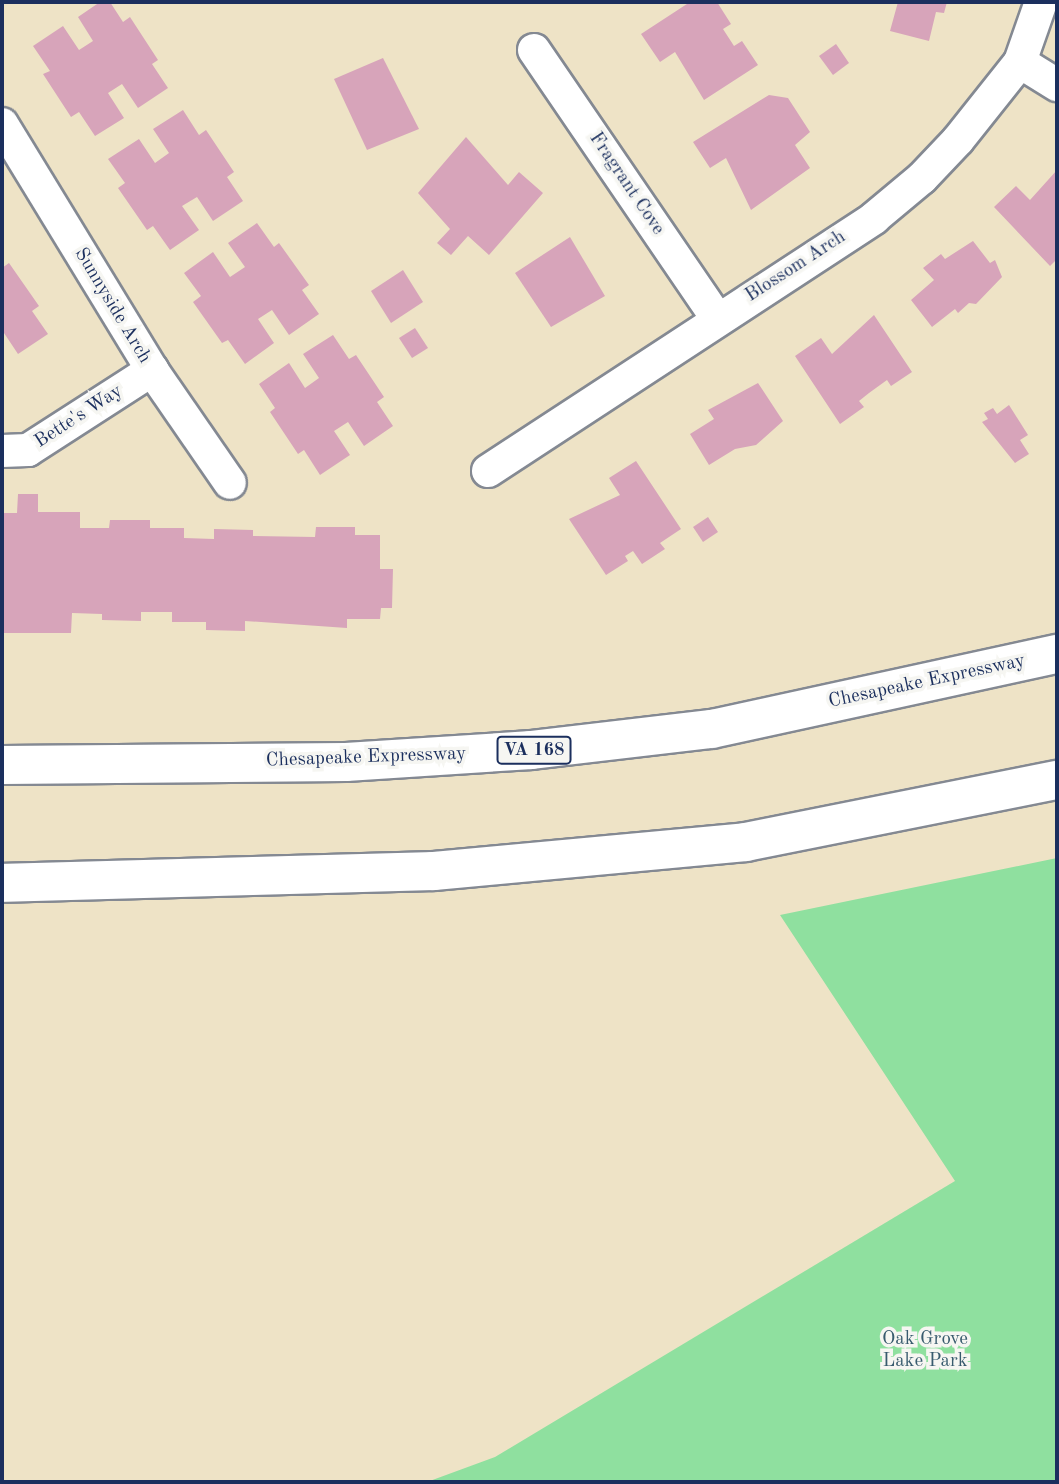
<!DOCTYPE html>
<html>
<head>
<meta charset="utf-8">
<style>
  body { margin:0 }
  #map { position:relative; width:1059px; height:1484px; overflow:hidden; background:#eee3c6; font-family:"Old Standard TT",serif }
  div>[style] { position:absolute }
  .green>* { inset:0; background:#8fe09f }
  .building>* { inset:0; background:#d7a4ba }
  .roads { filter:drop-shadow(2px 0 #848992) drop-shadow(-2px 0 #848992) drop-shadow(0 2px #848992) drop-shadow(0 -2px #848992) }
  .street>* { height:32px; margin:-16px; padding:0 16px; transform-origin:16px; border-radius:16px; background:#fff }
  .highway>* { height:38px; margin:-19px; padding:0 19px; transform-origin:19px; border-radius:19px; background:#fff }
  span { translate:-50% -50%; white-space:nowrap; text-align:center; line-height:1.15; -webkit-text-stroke:7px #f6f6f2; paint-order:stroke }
  .shield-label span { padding:2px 5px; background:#f6f6f2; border:2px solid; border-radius:5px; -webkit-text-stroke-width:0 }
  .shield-label { font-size:18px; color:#1b2f5e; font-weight:700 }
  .street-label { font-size:19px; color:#1b2f5e }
  .park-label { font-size:19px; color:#385b6e }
  .frame { position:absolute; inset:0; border:4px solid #1b2f5e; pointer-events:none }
</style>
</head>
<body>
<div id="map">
  <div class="green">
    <div style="clip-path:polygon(1057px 858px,1057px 1482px,427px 1482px,495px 1457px,955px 1181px,780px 915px)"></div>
  </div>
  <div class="building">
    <div style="clip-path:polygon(100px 2px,110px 2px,123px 22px,130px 17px,158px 60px,152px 64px,168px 88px,138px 108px,122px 84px,108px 93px,124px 118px,95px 136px,79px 112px,71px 117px,43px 74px,50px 71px,33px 46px,63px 26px,79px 50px,93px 41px,78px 17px)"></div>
    <div style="clip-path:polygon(690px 2px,717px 2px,731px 24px,723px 29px,734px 46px,742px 41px,758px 65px,704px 100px,675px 52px,660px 62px,641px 34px)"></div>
    <div style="clip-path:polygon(898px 2px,947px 2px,944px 13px,936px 12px,929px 41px,890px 31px)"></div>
    <div style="clip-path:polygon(836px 44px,849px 63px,833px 75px,819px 56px)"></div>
    <div style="clip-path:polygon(383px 58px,419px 129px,367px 150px,334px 79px)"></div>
    <div style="clip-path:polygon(769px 95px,788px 98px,810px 132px,795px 145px,810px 168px,751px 210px,726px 158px,710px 168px,693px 142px)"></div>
    <div style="clip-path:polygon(183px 110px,199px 135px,206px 130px,234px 172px,227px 177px,243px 201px,213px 221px,197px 197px,182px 206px,199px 230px,170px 250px,153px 226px,147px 230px,118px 188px,125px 183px,108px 159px,139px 139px,155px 163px,169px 153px,153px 129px)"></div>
    <div style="clip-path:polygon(466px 137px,508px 185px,519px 172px,543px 193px,489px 255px,468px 236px,451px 255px,437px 243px,450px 229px,418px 193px)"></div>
    <div style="clip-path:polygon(1057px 170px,1057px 259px,1050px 266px,994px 207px,1016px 186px,1030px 200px)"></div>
    <div style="clip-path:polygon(257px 223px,274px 247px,279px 243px,309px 285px,302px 290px,319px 314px,289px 335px,272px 310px,258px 319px,274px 343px,245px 364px,228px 340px,222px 343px,193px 302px,201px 296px,184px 273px,213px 252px,230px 277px,245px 267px,228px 243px)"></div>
    <div style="clip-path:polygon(570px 237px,605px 296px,551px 327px,515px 273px)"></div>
    <div style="clip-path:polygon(973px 241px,990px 263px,995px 260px,1002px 277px,976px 304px,969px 303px,958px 313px,955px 309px,932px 327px,911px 300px,934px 280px,923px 268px,941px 254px,945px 259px)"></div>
    <div style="clip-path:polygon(9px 263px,39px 306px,32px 311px,48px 334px,18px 354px,2px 330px,2px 268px)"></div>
    <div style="clip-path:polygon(403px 270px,423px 302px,391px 323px,371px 291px)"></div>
    <div style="clip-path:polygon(874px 315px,912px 372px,891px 386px,887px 380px,869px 393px,859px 401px,864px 407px,840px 424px,795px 356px,821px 338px,832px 354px)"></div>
    <div style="clip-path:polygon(415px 328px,428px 348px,412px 358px,399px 338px)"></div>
    <div style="clip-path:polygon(333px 335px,349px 359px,356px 355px,384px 397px,377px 402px,393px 426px,364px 446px,348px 422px,334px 431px,350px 455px,320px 475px,304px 450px,298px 454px,270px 412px,275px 408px,259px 384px,289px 363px,305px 388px,319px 378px,303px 354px)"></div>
    <div style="clip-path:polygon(758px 383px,783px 421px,756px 445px,735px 449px,709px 465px,690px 434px,714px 419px,708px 410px)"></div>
    <div style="clip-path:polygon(1009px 405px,1028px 435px,1020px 440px,1029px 454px,1015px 463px,982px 422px,988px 419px,984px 413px,993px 408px,997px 414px)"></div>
    <div style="clip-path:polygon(636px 461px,681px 529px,660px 543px,665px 549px,642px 564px,633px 551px,625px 556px,628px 561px,606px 575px,569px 519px,620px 495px,609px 478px)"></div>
    <div style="clip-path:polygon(18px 494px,38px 494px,38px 512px,80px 512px,80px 528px,109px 528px,110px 520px,150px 520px,150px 528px,184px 528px,184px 538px,214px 539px,214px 529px,253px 530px,253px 536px,315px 537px,316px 527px,355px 527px,355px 535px,380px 535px,380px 569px,393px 569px,392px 608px,381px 608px,380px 619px,347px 619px,347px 628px,245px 621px,245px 631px,206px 630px,206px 622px,172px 622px,172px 612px,141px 612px,141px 621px,102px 620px,102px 614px,72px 613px,71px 633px,2px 633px,2px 513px,17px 513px)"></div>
    <div style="clip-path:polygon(708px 517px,718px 532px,703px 542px,693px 527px)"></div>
  </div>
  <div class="roads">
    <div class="street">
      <div style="left:534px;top:50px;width:325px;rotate:55.7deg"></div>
      <div style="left:1020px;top:62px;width:44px;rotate:31.9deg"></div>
      <div style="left:2px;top:124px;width:288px;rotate:58.6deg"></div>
      <div style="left:152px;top:370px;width:137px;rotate:55.4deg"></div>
      <div style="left:2px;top:451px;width:26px;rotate:-2deg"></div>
      <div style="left:28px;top:450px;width:148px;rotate:-32.8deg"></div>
      <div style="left:488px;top:471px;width:462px;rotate:-33.2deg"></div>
      <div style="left:874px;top:218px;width:62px;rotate:-39.8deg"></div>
      <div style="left:922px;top:178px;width:52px;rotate:-46.5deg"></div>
      <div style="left:958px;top:140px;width:100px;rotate:-51.5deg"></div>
      <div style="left:1020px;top:62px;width:64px;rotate:-70.7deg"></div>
    </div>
    <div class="highway">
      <div style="left:2px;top:765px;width:344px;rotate:-0.5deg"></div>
      <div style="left:346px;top:762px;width:186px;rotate:-3.7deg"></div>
      <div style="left:532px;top:750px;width:181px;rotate:-6.7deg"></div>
      <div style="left:712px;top:729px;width:353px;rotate:-12.3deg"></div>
      <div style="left:2px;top:883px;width:432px;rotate:-1.6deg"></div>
      <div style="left:434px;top:871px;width:313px;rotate:-5.3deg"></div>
      <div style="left:746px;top:842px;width:317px;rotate:-11.3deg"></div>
    </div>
  </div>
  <div class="shield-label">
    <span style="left:534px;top:750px">VA 168</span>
  </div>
  <div class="street-label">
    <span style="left:626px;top:184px;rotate:56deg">Fragrant Cove</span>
    <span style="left:796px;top:267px;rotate:-33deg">Blossom Arch</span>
    <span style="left:112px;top:306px;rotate:59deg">Sunnyside Arch</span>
    <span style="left:79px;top:417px;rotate:-33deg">Bette's Way</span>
    <span style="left:927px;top:682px;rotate:-12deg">Chesapeake Expressway</span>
    <span style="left:366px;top:758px;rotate:-2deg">Chesapeake Expressway</span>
  </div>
  <div class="park-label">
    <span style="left:925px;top:1351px">Oak Grove<br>Lake Park</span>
  </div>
  <div class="frame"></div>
</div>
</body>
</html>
